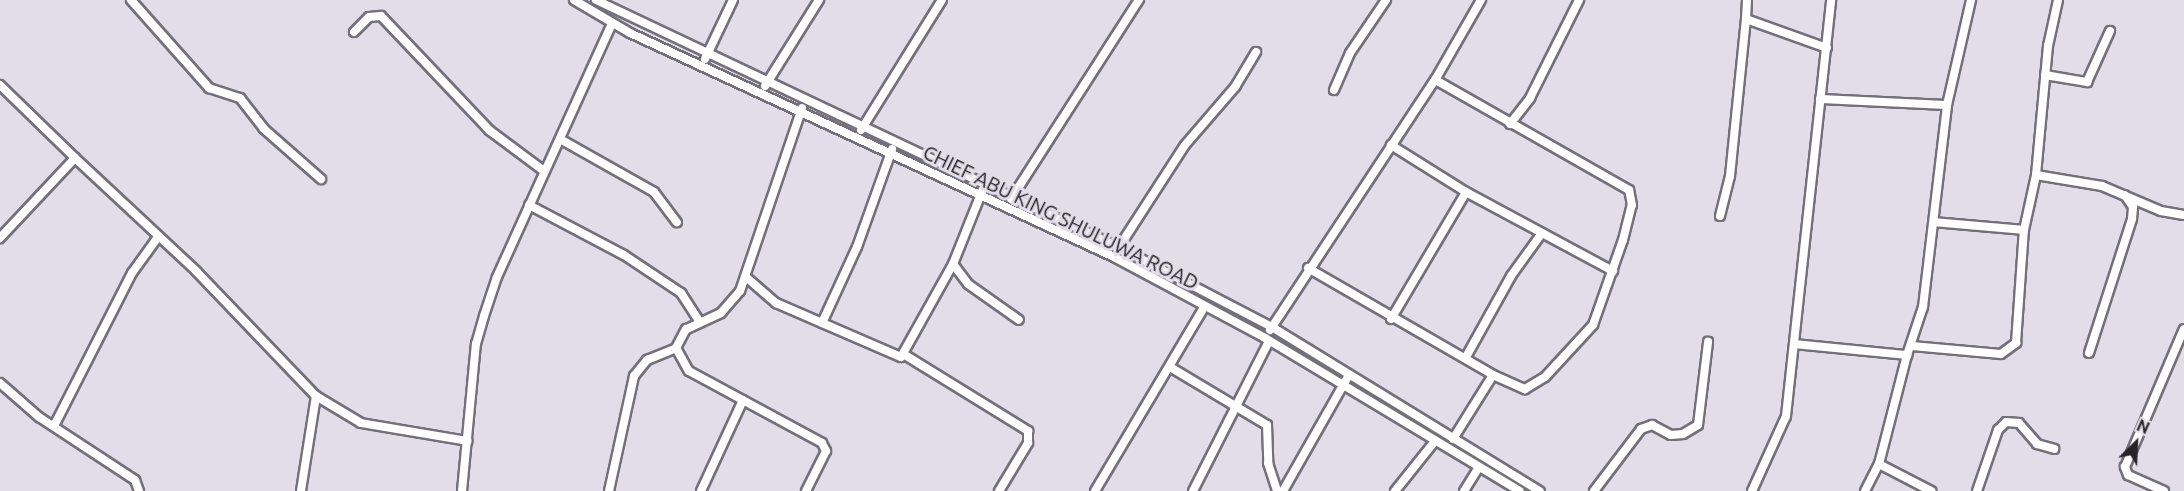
<!DOCTYPE html>
<html>
<head>
<meta charset="utf-8">
<style>
  body { margin:0 }
  #map { position:relative; width:2184px; height:491px; overflow:hidden; background:#e1dee9; font-family:Ubuntu,sans-serif }
  div>[style] { position:absolute }
  .roads { filter:drop-shadow(2px 0 #73707a) drop-shadow(-2px 0 #73707a) drop-shadow(0 2px #73707a) drop-shadow(0 -2px #73707a) }
  .minor>* { height:8px; margin:-4px; padding:0 4px; transform-origin:4px; border-radius:4px; background:#fff }
  span { translate:-50% -50%; white-space:nowrap; text-align:center; line-height:1.15; -webkit-text-stroke:6px #e1dee9; paint-order:stroke }
  .street-label { font-size:20px; color:#252428 }
  .north { position:absolute; left:2106px; top:413px; width:60px; height:60px; -webkit-text-stroke:4px #e1dee9; paint-order:stroke; rotate:24deg; font-size:16px; font-weight:700; line-height:24px; text-align:center; color:#252428 }
  .north::after { content:''; display:block; margin:auto; width:21px; height:27px; background:#252428; clip-path:polygon(50% 0,100% 100%,50% 72%,0 100%) }
</style>
</head>
<body>
<div id="map">
  <div class="roads">
    <div class="minor">
      <div style="left:131px;top:0;width:118px;rotate:48.4deg"></div>
      <div style="left:209px;top:88px;width:33px;rotate:18deg"></div>
      <div style="left:240px;top:98px;width:39px;rotate:52deg"></div>
      <div style="left:264px;top:129px;width:76px;rotate:41.3deg"></div>
      <div style="left:574px;top:0;width:65px;rotate:30.5deg"></div>
      <div style="left:630px;top:33px;width:536px;rotate:24.84deg"></div>
      <div style="left:1116px;top:258px;width:169px;rotate:28.2deg"></div>
      <div style="left:1265px;top:338px;width:297px;rotate:31deg"></div>
      <div style="left:596px;top:0;width:586px;rotate:25.34deg"></div>
      <div style="left:1126px;top:251px;width:165px;rotate:27.5deg"></div>
      <div style="left:1272px;top:327px;width:314px;rotate:31.5deg"></div>
      <div style="left:1747px;top:0;width:19px;rotate:93deg"></div>
      <div style="left:1746px;top:19px;width:86px;rotate:19.7deg"></div>
      <div style="left:354px;top:32px;width:21px;rotate:-45deg"></div>
      <div style="left:369px;top:17px;width:12px;rotate:-5deg"></div>
      <div style="left:381px;top:16px;width:157px;rotate:46.5deg"></div>
      <div style="left:489px;top:130px;width:69px;rotate:36.7deg"></div>
      <div style="left:705px;top:59px;width:65px;rotate:-64.6deg"></div>
      <div style="left:2045px;top:75px;width:43px;rotate:9.5deg"></div>
      <div style="left:2087px;top:82px;width:56px;rotate:-65.7deg"></div>
      <div style="left:0;top:85px;width:105px;rotate:44.2deg"></div>
      <div style="left:75px;top:158px;width:110px;rotate:133.2deg"></div>
      <div style="left:765px;top:86px;width:102px;rotate:-57.9deg"></div>
      <div style="left:1334px;top:90px;width:40px;rotate:-66.6deg"></div>
      <div style="left:1350px;top:53px;width:64px;rotate:-55.8deg"></div>
      <div style="left:1820px;top:99px;width:127px;rotate:2.7deg"></div>
      <div style="left:1947px;top:105px;width:108px;rotate:-77.1deg"></div>
      <div style="left:802px;top:108px;width:193px;rotate:108.7deg"></div>
      <div style="left:740px;top:291px;width:29px;rotate:131deg"></div>
      <div style="left:721px;top:313px;width:38px;rotate:155deg"></div>
      <div style="left:686px;top:329px;width:21px;rotate:118deg"></div>
      <div style="left:676px;top:348px;width:26px;rotate:61deg"></div>
      <div style="left:689px;top:371px;width:151px;rotate:28.4deg"></div>
      <div style="left:822px;top:443px;width:9px;rotate:63deg"></div>
      <div style="left:826px;top:451px;width:45px;rotate:116.6deg"></div>
      <div style="left:1510px;top:124px;width:33px;rotate:-52deg"></div>
      <div style="left:1530px;top:98px;width:110px;rotate:-63.4deg"></div>
      <div style="left:861px;top:130px;width:153px;rotate:-58.1deg"></div>
      <div style="left:560px;top:139px;width:108px;rotate:29.4deg"></div>
      <div style="left:654px;top:192px;width:38px;rotate:53deg"></div>
      <div style="left:1391px;top:145px;width:89px;rotate:32.1deg"></div>
      <div style="left:1466px;top:192px;width:167px;rotate:28.3deg"></div>
      <div style="left:75px;top:158px;width:166px;rotate:43deg"></div>
      <div style="left:196px;top:271px;width:173px;rotate:46.2deg"></div>
      <div style="left:316px;top:396px;width:96px;rotate:99deg"></div>
      <div style="left:2036px;top:175px;width:67px;rotate:9.5deg"></div>
      <div style="left:2102px;top:186px;width:64px;rotate:23deg"></div>
      <div style="left:2161px;top:211px;width:23px;rotate:10deg"></div>
      <div style="left:1011px;top:199px;width:237px;rotate:-57.3deg"></div>
      <div style="left:529px;top:205px;width:107px;rotate:27.8deg"></div>
      <div style="left:624px;top:255px;width:69px;rotate:33.7deg"></div>
      <div style="left:681px;top:293px;width:35px;rotate:57deg"></div>
      <div style="left:1720px;top:216px;width:41px;rotate:-76deg"></div>
      <div style="left:1730px;top:176px;width:158px;rotate:-84.2deg"></div>
      <div style="left:1934px;top:222px;width:90px;rotate:5.1deg"></div>
      <div style="left:1119px;top:247px;width:121px;rotate:-57.1deg"></div>
      <div style="left:1185px;top:145px;width:77px;rotate:-49.2deg"></div>
      <div style="left:1235px;top:87px;width:41px;rotate:-59deg"></div>
      <div style="left:953px;top:264px;width:25px;rotate:53deg"></div>
      <div style="left:968px;top:284px;width:62px;rotate:35.2deg"></div>
      <div style="left:1308px;top:268px;width:214px;rotate:30deg"></div>
      <div style="left:1493px;top:375px;width:35px;rotate:24deg"></div>
      <div style="left:1525px;top:389px;width:23px;rotate:-31deg"></div>
      <div style="left:1545px;top:377px;width:71px;rotate:-47.3deg"></div>
      <div style="left:1593px;top:325px;width:90px;rotate:-70.6deg"></div>
      <div style="left:1623px;top:240px;width:36px;rotate:-76deg"></div>
      <div style="left:1632px;top:205px;width:15px;rotate:-101deg"></div>
      <div style="left:1629px;top:190px;width:223px;rotate:-150.4deg"></div>
      <div style="left:746px;top:277px;width:40px;rotate:41deg"></div>
      <div style="left:776px;top:303px;width:136px;rotate:23.4deg"></div>
      <div style="left:901px;top:357px;width:107px;rotate:-60.8deg"></div>
      <div style="left:953px;top:264px;width:81px;rotate:-68.2deg"></div>
      <div style="left:1391px;top:319px;width:147px;rotate:-59.4deg"></div>
      <div style="left:822px;top:323px;width:84px;rotate:-65.3deg"></div>
      <div style="left:857px;top:247px;width:104px;rotate:-70.3deg"></div>
      <div style="left:1270px;top:330px;width:300px;rotate:-56.6deg"></div>
      <div style="left:1435px;top:80px;width:92px;rotate:-60.1deg"></div>
      <div style="left:1794px;top:344px;width:114px;rotate:5.6deg"></div>
      <div style="left:1907px;top:355px;width:51px;rotate:-71.6deg"></div>
      <div style="left:1923px;top:307px;width:203px;rotate:-83.2deg"></div>
      <div style="left:1912px;top:346px;width:89px;rotate:5.1deg"></div>
      <div style="left:2001px;top:354px;width:19px;rotate:-36deg"></div>
      <div style="left:2016px;top:343px;width:113px;rotate:-86deg"></div>
      <div style="left:2024px;top:230px;width:56px;rotate:-77.7deg"></div>
      <div style="left:2036px;top:175px;width:130px;rotate:-84.7deg"></div>
      <div style="left:2048px;top:46px;width:47px;rotate:-77.7deg"></div>
      <div style="left:2089px;top:353px;width:141px;rotate:-72.2deg"></div>
      <div style="left:2132px;top:219px;width:12px;rotate:-85deg"></div>
      <div style="left:2133px;top:207px;width:14px;rotate:-124deg"></div>
      <div style="left:905px;top:355px;width:145px;rotate:31.7deg"></div>
      <div style="left:1028px;top:431px;width:12px;rotate:90deg"></div>
      <div style="left:1028px;top:443px;width:56px;rotate:121.1deg"></div>
      <div style="left:1466px;top:357px;width:93px;rotate:-60.9deg"></div>
      <div style="left:1511px;top:276px;width:53px;rotate:-54.2deg"></div>
      <div style="left:1170px;top:367px;width:113px;rotate:30.9deg"></div>
      <div style="left:1267px;top:425px;width:38px;rotate:88deg"></div>
      <div style="left:1268px;top:463px;width:29px;rotate:72deg"></div>
      <div style="left:0;top:383px;width:52px;rotate:41.1deg"></div>
      <div style="left:39px;top:417px;width:115px;rotate:33.3deg"></div>
      <div style="left:135px;top:480px;width:12px;rotate:70deg"></div>
      <div style="left:316px;top:396px;width:52px;rotate:31deg"></div>
      <div style="left:361px;top:423px;width:108px;rotate:9.6deg"></div>
      <div style="left:54px;top:426px;width:172px;rotate:-63deg"></div>
      <div style="left:132px;top:273px;width:44px;rotate:-54.2deg"></div>
      <div style="left:1453px;top:439px;width:75px;rotate:-58deg"></div>
      <div style="left:1879px;top:464px;width:59px;rotate:27.4deg"></div>
      <div style="left:462px;top:491px;width:148px;rotate:-84.6deg"></div>
      <div style="left:476px;top:344px;width:29px;rotate:-74deg"></div>
      <div style="left:484px;top:316px;width:41px;rotate:-71.6deg"></div>
      <div style="left:497px;top:277px;width:279px;rotate:-65.6deg"></div>
      <div style="left:609px;top:491px;width:118px;rotate:-77.7deg"></div>
      <div style="left:634px;top:376px;width:21px;rotate:-51deg"></div>
      <div style="left:647px;top:360px;width:31px;rotate:-22deg"></div>
      <div style="left:701px;top:491px;width:100px;rotate:-65.2deg"></div>
      <div style="left:1095px;top:491px;width:215px;rotate:-59.3deg"></div>
      <div style="left:1193px;top:491px;width:168px;rotate:-63.1deg"></div>
      <div style="left:1283px;top:491px;width:133px;rotate:-60.4deg"></div>
      <div style="left:1395px;top:491px;width:64px;rotate:-51.3deg"></div>
      <div style="left:1464px;top:491px;width:28px;rotate:-58deg"></div>
      <div style="left:1594px;top:491px;width:78px;rotate:-52.8deg"></div>
      <div style="left:1641px;top:429px;width:12px;rotate:-20deg"></div>
      <div style="left:1652px;top:425px;width:21px;rotate:28deg"></div>
      <div style="left:1671px;top:435px;width:12px;rotate:-5deg"></div>
      <div style="left:1683px;top:434px;width:17px;rotate:-31deg"></div>
      <div style="left:1698px;top:425px;width:84px;rotate:-83.1deg"></div>
      <div style="left:1752px;top:491px;width:82px;rotate:-65.6deg"></div>
      <div style="left:1786px;top:416px;width:418px;rotate:-83.8deg"></div>
      <div style="left:1865px;top:491px;width:30px;rotate:-63deg"></div>
      <div style="left:1879px;top:464px;width:113px;rotate:-75.6deg"></div>
      <div style="left:1977px;top:491px;width:65px;rotate:-71deg"></div>
      <div style="left:1998px;top:430px;width:11px;rotate:-45deg"></div>
      <div style="left:2006px;top:422px;width:13px;rotate:4deg"></div>
      <div style="left:2019px;top:423px;width:28px;rotate:49deg"></div>
      <div style="left:2037px;top:444px;width:18px;rotate:16deg"></div>
      <div style="left:2164px;top:491px;width:39px;rotate:-156deg"></div>
      <div style="left:2128px;top:475px;width:9px;rotate:-111deg"></div>
      <div style="left:2125px;top:467px;width:150px;rotate:-66.9deg"></div>
    </div>
  </div>
  <div class="street-label">
    <span style="left:1061px;top:217px;rotate:26deg">CHIEF ABU KING SHULUWA ROAD</span>
  </div>
  <div class="north">N</div>
</div>
</body>
</html>
